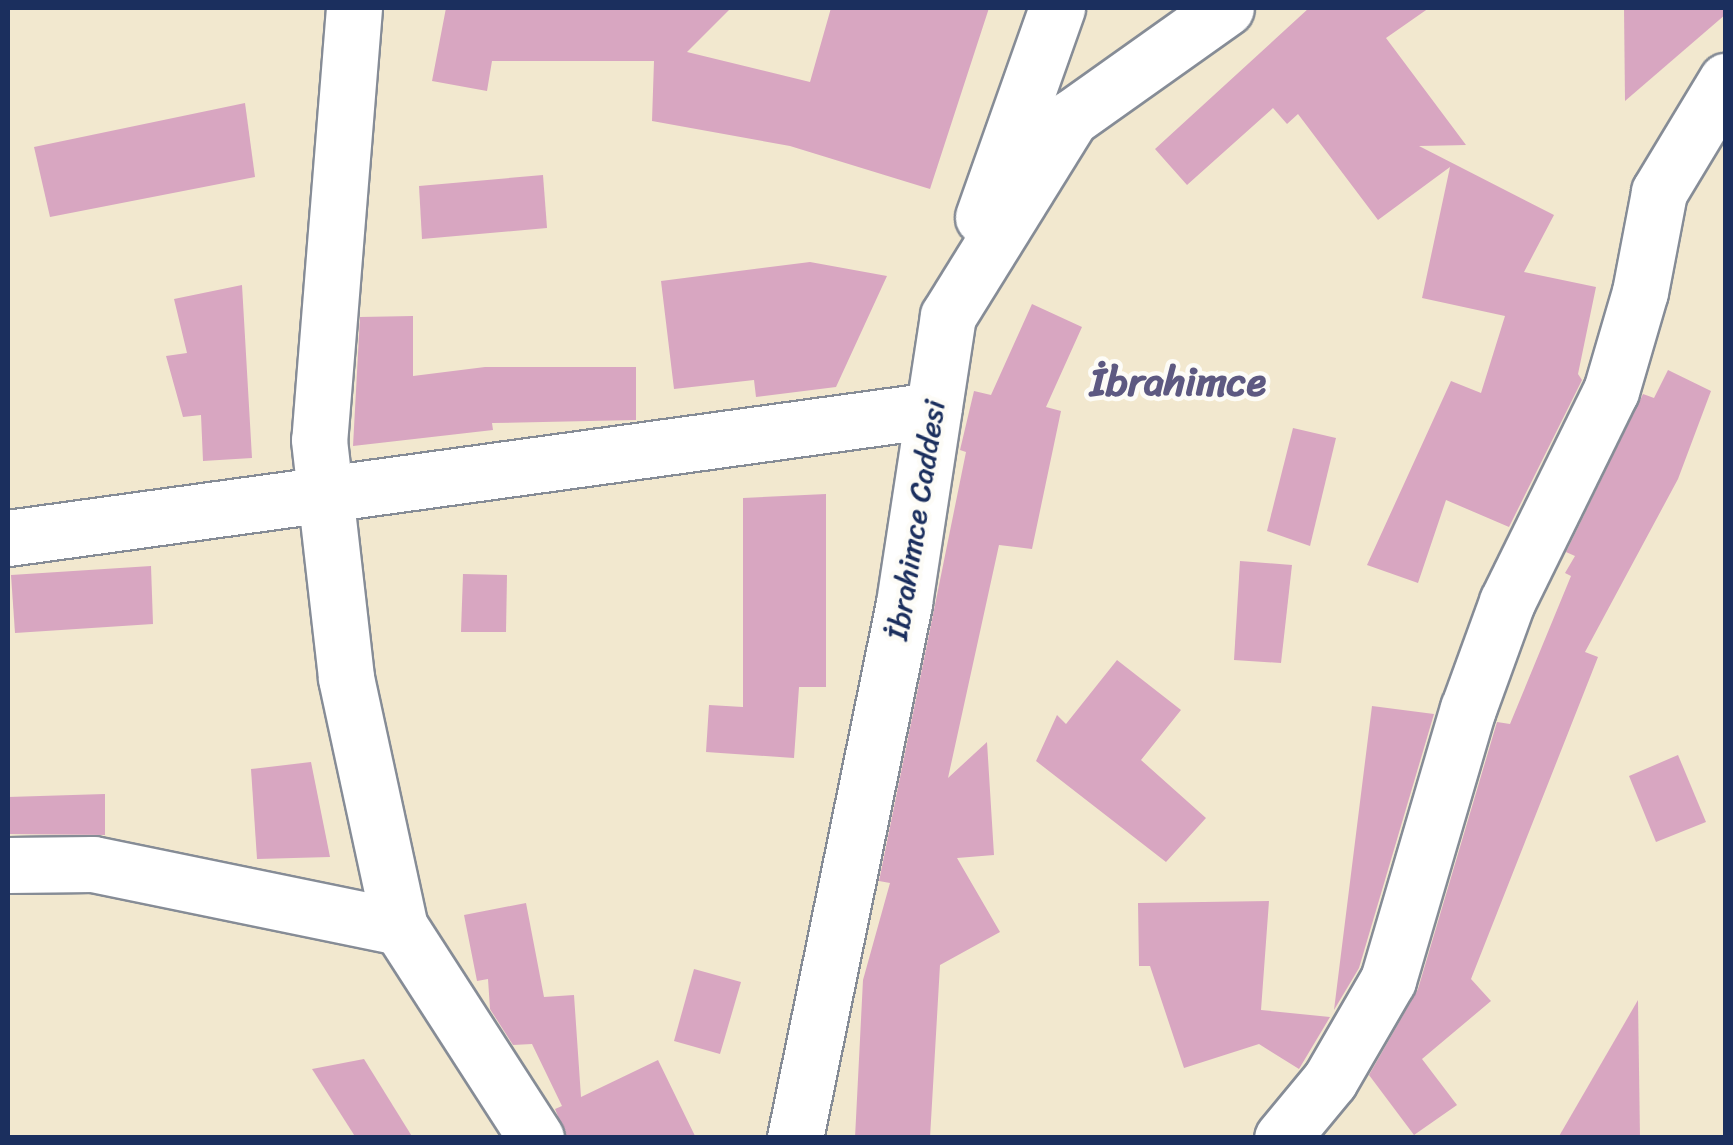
<!DOCTYPE html>
<html>
<head>
<meta charset="utf-8">
<style>
  body { margin:0 }
  #map { position:relative; width:1733px; height:1145px; overflow:hidden; background:#f2e8cf; font-family:Sriracha,sans-serif }
  div>[style] { position:absolute }
  .building>* { inset:0; background:#d8a6c1 }
  .roads { filter:drop-shadow(2px 0 #868c96) drop-shadow(-2px 0 #868c96) drop-shadow(0 2px #868c96) drop-shadow(0 -2px #868c96) }
  .minor>* { height:55px; margin:-27.5px; padding:0 27.5px; transform-origin:27.5px; border-radius:27.5px; background:#fff }
  span { translate:-50% -50%; white-space:nowrap; text-align:center; line-height:1.15; -webkit-text-stroke:9px #fdfcf7; paint-order:stroke }
  .street-label { font-size:30px; color:#1b2f5e }
  .district-label { font-size:40px; color:#5d5981; font-weight:700 }
  .frame { position:absolute; inset:0; border:10px solid #1b2f5e; pointer-events:none }
</style>
</head>
<body>
<div id="map">
  <div class="building">
    <div style="clip-path:polygon(446px 8px,731px 8px,687px 52px,810px 82px,831px 8px,989px 8px,930px 189px,790px 146px,652px 121px,654px 61px,492px 61px,487px 91px,432px 81px)"></div>
    <div style="clip-path:polygon(1309px 8px,1429px 8px,1386px 38px,1466px 145px,1419px 146px,1554px 215px,1524px 272px,1596px 287px,1578px 374px,1582px 380px,1509px 527px,1446px 500px,1418px 583px,1367px 565px,1451px 381px,1481px 393px,1505px 316px,1422px 298px,1450px 167px,1378px 220px,1298px 114px,1287px 124px,1273px 108px,1187px 185px,1155px 149px)"></div>
    <div style="clip-path:polygon(1624px 8px,1726px 8px,1726px 14px,1625px 101px)"></div>
    <div style="clip-path:polygon(245px 103px,255px 177px,50px 217px,34px 147px)"></div>
    <div style="clip-path:polygon(543px 175px,547px 228px,422px 239px,419px 186px)"></div>
    <div style="clip-path:polygon(810px 262px,887px 276px,836px 387px,756px 397px,754px 380px,674px 389px,661px 281px)"></div>
    <div style="clip-path:polygon(242px 285px,252px 458px,203px 461px,201px 415px,183px 417px,166px 356px,187px 353px,174px 299px)"></div>
    <div style="clip-path:polygon(1032px 304px,1082px 327px,1046px 407px,1061px 411px,1032px 549px,999px 545px,948px 778px,987px 742px,994px 855px,957px 858px,1000px 932px,940px 965px,930px 1138px,855px 1138px,863px 980px,890px 883px,879px 881px,966px 452px,960px 450px,974px 391px,991px 395px)"></div>
    <div style="clip-path:polygon(413px 316px,413px 376px,485px 367px,636px 367px,636px 420px,492px 423px,493px 430px,353px 446px,360px 317px)"></div>
    <div style="clip-path:polygon(1668px 370px,1711px 391px,1678px 479px,1585px 652px,1598px 657px,1471px 979px,1491px 1001px,1422px 1059px,1457px 1105px,1414px 1135px,1369px 1075px,1418px 989px,1497px 722px,1510px 724px,1571px 576px,1565px 573px,1575px 556px,1566px 552px,1643px 394px,1654px 398px)"></div>
    <div style="clip-path:polygon(1293px 428px,1336px 438px,1310px 546px,1267px 531px)"></div>
    <div style="clip-path:polygon(826px 494px,826px 687px,799px 687px,794px 758px,706px 752px,709px 705px,743px 707px,743px 498px)"></div>
    <div style="clip-path:polygon(1240px 561px,1292px 565px,1281px 663px,1234px 660px)"></div>
    <div style="clip-path:polygon(151px 566px,153px 624px,15px 633px,11px 575px)"></div>
    <div style="clip-path:polygon(463px 574px,507px 575px,506px 632px,461px 632px)"></div>
    <div style="clip-path:polygon(1117px 660px,1181px 710px,1141px 760px,1206px 818px,1166px 862px,1036px 761px,1057px 715px,1066px 724px)"></div>
    <div style="clip-path:polygon(1372px 706px,1434px 714px,1359px 968px,1334px 1010px)"></div>
    <div style="clip-path:polygon(1678px 755px,1706px 822px,1656px 842px,1629px 776px)"></div>
    <div style="clip-path:polygon(311px 762px,330px 857px,257px 859px,251px 769px)"></div>
    <div style="clip-path:polygon(105px 794px,105px 835px,8px 834px,8px 797px)"></div>
    <div style="clip-path:polygon(1269px 901px,1261px 1010px,1330px 1017px,1299px 1069px,1259px 1044px,1184px 1068px,1150px 966px,1139px 966px,1138px 903px)"></div>
    <div style="clip-path:polygon(526px 903px,544px 997px,574px 995px,581px 1097px,658px 1060px,696px 1138px,567px 1138px,555px 1109px,562px 1106px,532px 1044px,513px 1045px,490px 1009px,488px 979px,477px 981px,464px 915px)"></div>
    <div style="clip-path:polygon(694px 969px,741px 982px,720px 1054px,674px 1041px)"></div>
    <div style="clip-path:polygon(1638px 1000px,1640px 1138px,1558px 1138px)"></div>
    <div style="clip-path:polygon(364px 1059px,413px 1138px,356px 1138px,312px 1069px)"></div>
  </div>
  <div class="roads">
    <div class="minor">
      <div style="left:354px;top:8px;width:433px;rotate:94.6deg"></div>
      <div style="left:319px;top:440px;width:240px;rotate:83.5deg"></div>
      <div style="left:346px;top:678px;width:255px;rotate:77.8deg"></div>
      <div style="left:400px;top:927px;width:251px;rotate:57.2deg"></div>
      <div style="left:983px;top:217px;width:222px;rotate:-70.5deg"></div>
      <div style="left:8px;top:538px;width:934px;rotate:-7.88deg"></div>
      <div style="left:8px;top:865px;width:85px;rotate:-0.7deg"></div>
      <div style="left:93px;top:864px;width:313px;rotate:11.6deg"></div>
      <div style="left:795px;top:1138px;width:546px;rotate:-78.48deg"></div>
      <div style="left:904px;top:603px;width:290px;rotate:-81.3deg"></div>
      <div style="left:948px;top:316px;width:233px;rotate:-58.2deg"></div>
      <div style="left:1071px;top:118px;width:190px;rotate:-35.4deg"></div>
      <div style="left:1282px;top:1138px;width:75px;rotate:-50.4deg"></div>
      <div style="left:1330px;top:1080px;width:116px;rotate:-59.9deg"></div>
      <div style="left:1388px;top:980px;width:283px;rotate:-73.6deg"></div>
      <div style="left:1468px;top:709px;width:114px;rotate:-70deg"></div>
      <div style="left:1507px;top:602px;width:235px;rotate:-63.8deg"></div>
      <div style="left:1611px;top:391px;width:103px;rotate:-73.7deg"></div>
      <div style="left:1640px;top:292px;width:102px;rotate:-79.2deg"></div>
      <div style="left:1659px;top:192px;width:130px;rotate:-58.9deg"></div>
    </div>
  </div>
  <div class="street-label">
    <span style="left:916px;top:520px;rotate:-81deg">İbrahimce Caddesi</span>
  </div>
  <div class="district-label">
    <span style="left:1178px;top:382px">İbrahimce</span>
  </div>
  <div class="frame"></div>
</div>
</body>
</html>
